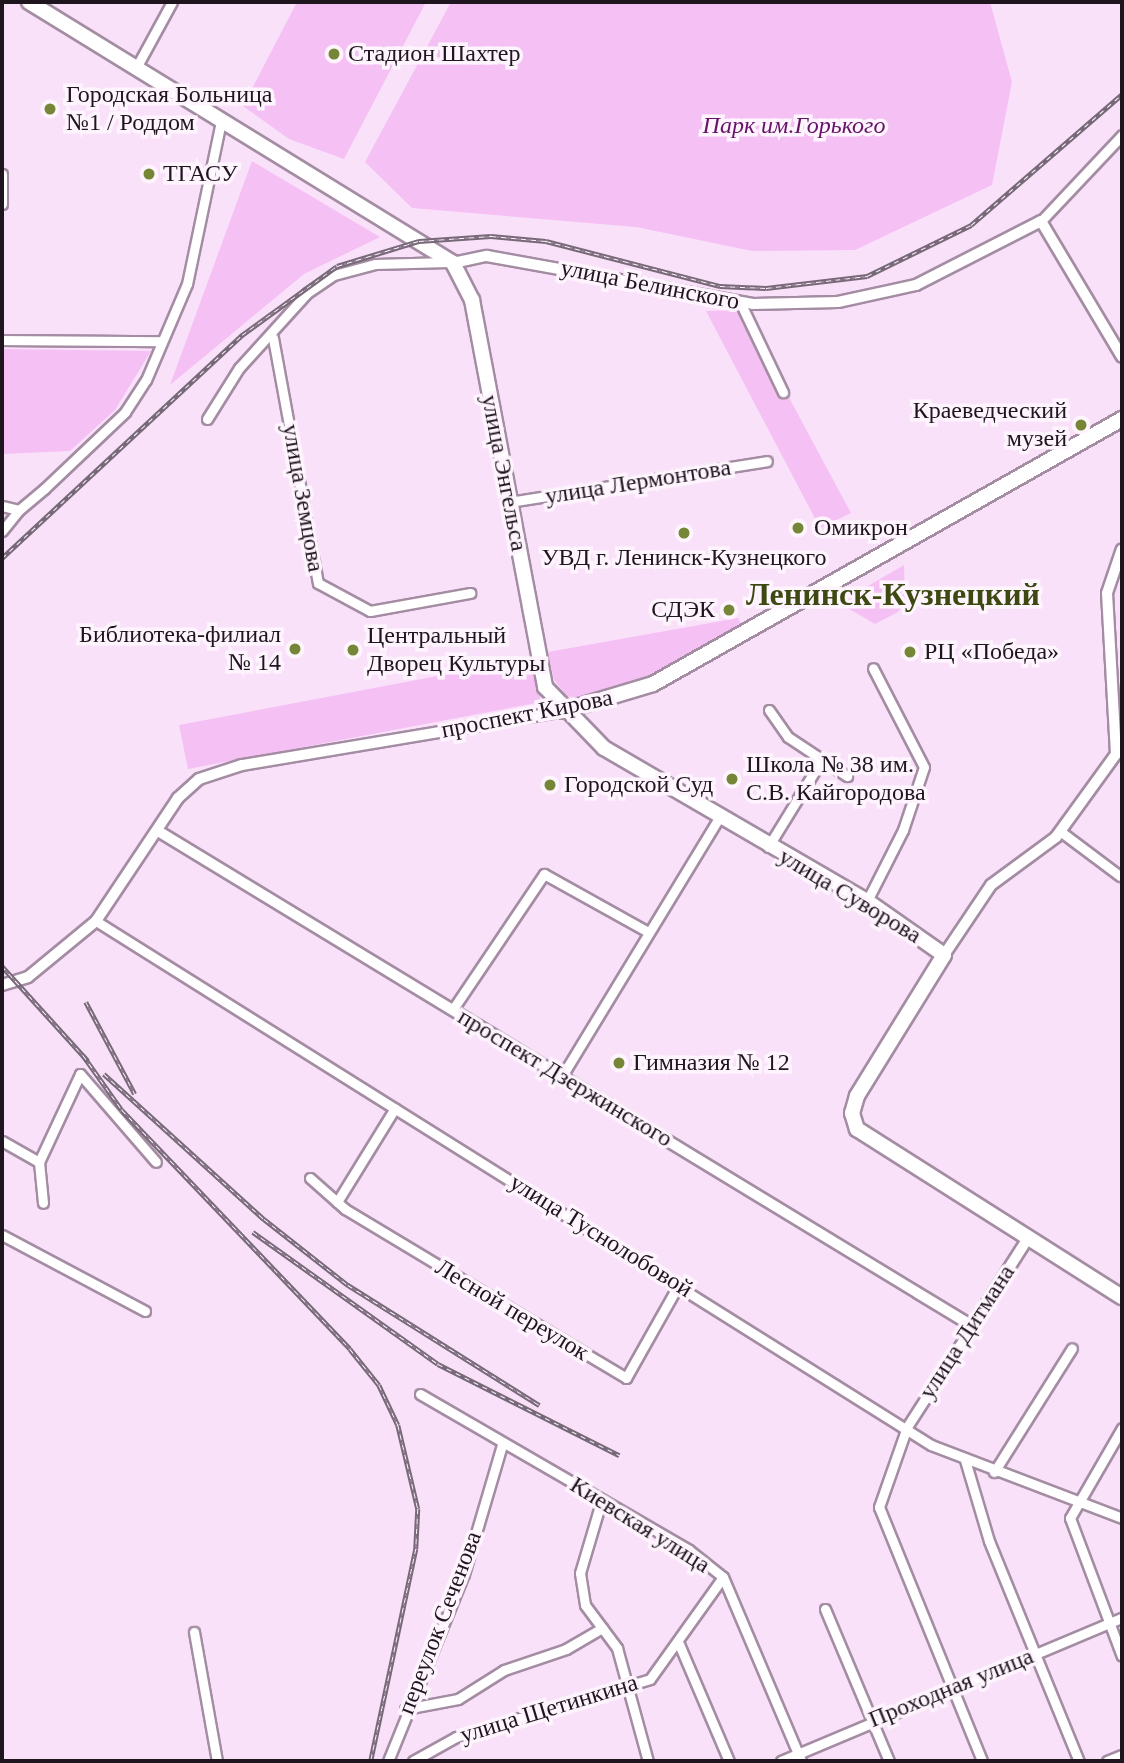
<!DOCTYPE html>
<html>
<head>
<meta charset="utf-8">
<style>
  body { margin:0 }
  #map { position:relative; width:1124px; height:1763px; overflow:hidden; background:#fae1fa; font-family:"Times New Roman",serif }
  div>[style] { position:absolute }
  .green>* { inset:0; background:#f5c0f4 }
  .roads { filter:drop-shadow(2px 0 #a48da3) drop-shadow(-2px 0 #a48da3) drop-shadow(0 2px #a48da3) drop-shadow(0 -2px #a48da3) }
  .minor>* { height:9px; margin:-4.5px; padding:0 4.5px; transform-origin:4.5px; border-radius:4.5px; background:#fff }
  .tertiary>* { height:10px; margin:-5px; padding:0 5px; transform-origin:5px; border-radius:5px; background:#fff }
  .primary>* { height:14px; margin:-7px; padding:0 7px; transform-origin:7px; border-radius:7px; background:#fff }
  .rail>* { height:4.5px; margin-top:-2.25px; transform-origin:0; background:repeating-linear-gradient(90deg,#fef4fe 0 5px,#786978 0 10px); box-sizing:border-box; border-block:2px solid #786978 }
  .dots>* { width:19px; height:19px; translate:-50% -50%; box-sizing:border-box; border:4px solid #fef4fe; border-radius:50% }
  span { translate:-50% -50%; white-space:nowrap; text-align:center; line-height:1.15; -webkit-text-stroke:7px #fef4fe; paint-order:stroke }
  .poi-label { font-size:24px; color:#1e151e }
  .left { translate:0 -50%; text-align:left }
  .right { translate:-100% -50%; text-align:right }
  .park-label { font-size:24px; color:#661268; font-style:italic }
  .street-label { font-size:24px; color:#1e151e }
  .district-label { font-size:32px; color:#3d4910; font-weight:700 }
  .frame { position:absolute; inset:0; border:4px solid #1e151e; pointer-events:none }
</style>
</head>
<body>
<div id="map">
  <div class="green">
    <div style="clip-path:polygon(297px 2px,426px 2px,344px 159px,289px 139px,243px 106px)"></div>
    <div style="clip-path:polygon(451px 2px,990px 2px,1012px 82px,992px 185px,855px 250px,752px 251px,636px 227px,412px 208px,365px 162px)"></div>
    <div style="clip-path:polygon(252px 161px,380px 237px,304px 274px,170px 385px)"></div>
    <div style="clip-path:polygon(742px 310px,851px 513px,820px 528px,706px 311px)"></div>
    <div style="clip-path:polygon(2px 349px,151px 351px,115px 410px,70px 451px,2px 454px)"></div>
    <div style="clip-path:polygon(904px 565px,905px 603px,898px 612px,875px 624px,839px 603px)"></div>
    <div style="clip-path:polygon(738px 618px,742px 626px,655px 675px,581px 700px,567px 696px,554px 680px,548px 652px)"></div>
    <div style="clip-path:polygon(533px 658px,541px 702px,188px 769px,179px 725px)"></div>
  </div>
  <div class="roads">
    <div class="minor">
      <div style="left:136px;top:68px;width:75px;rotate:-61.4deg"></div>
      <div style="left:2px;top:174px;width:30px;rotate:90deg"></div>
      <div style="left:1041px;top:221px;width:118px;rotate:-46.7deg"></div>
      <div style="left:740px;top:302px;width:100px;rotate:64.5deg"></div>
      <div style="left:273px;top:338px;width:249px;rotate:79.6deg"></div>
      <div style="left:318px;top:583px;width:59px;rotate:28.3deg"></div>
      <div style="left:370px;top:611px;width:102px;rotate:-10.2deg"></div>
      <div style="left:2px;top:340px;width:159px;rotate:0.4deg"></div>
      <div style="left:207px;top:419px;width:60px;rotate:-57.9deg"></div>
      <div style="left:239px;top:368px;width:101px;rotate:-47.8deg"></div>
      <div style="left:307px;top:293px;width:32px;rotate:-34deg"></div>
      <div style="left:334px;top:275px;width:42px;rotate:-15deg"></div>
      <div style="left:375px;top:264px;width:73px;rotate:-1.6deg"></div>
      <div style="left:509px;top:502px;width:261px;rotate:-9deg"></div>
      <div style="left:2px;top:506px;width:17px;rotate:13deg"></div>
      <div style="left:19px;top:510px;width:33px;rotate:-40deg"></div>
      <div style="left:44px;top:489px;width:112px;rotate:-43.5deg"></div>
      <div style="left:125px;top:412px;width:38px;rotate:-57deg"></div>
      <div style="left:146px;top:380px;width:104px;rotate:-66.9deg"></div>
      <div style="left:187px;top:284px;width:167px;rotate:-78.2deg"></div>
      <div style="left:2px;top:531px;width:27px;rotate:-51deg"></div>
      <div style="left:769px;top:710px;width:33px;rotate:55deg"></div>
      <div style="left:788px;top:737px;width:71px;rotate:33.5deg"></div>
      <div style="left:1060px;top:831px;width:75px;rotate:36.9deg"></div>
      <div style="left:768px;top:847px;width:101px;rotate:-58.4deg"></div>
      <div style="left:867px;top:901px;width:80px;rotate:-63.1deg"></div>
      <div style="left:903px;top:830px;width:66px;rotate:-71.6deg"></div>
      <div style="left:924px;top:767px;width:111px;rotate:-117.3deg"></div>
      <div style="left:96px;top:921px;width:986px;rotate:32.11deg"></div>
      <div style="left:931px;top:1445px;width:204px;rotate:20.9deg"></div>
      <div style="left:453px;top:1009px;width:163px;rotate:-56deg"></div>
      <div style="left:544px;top:874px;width:119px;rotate:29.1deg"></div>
      <div style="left:562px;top:1076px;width:304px;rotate:-58.7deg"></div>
      <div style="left:2px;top:1141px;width:43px;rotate:29.6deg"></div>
      <div style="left:39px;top:1162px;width:41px;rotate:84.4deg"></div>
      <div style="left:39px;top:1162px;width:97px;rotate:-65deg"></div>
      <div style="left:80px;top:1074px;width:116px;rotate:49.2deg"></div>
      <div style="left:310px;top:1178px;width:47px;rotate:41.5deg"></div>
      <div style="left:345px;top:1209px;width:328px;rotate:31deg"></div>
      <div style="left:626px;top:1378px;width:108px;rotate:-60.6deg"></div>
      <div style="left:337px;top:1202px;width:110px;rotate:-58.3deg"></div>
      <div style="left:2px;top:1235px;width:162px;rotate:28deg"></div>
      <div style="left:972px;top:1326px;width:120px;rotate:122.8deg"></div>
      <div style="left:907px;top:1427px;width:85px;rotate:109.3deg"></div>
      <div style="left:879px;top:1507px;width:274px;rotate:67.9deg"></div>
      <div style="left:420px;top:1394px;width:311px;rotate:30.1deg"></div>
      <div style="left:689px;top:1550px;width:43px;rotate:38.5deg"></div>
      <div style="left:723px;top:1577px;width:200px;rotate:67deg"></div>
      <div style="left:1122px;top:1428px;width:104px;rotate:120deg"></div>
      <div style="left:1070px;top:1518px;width:147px;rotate:69.4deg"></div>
      <div style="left:965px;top:1460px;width:84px;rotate:73.5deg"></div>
      <div style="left:989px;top:1541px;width:238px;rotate:67.8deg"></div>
      <div style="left:994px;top:1472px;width:146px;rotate:-57.8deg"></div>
      <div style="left:601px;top:1502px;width:74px;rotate:106.5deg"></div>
      <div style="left:580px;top:1573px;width:32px;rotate:81deg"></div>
      <div style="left:585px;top:1605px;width:54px;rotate:53.3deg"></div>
      <div style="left:617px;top:1648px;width:117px;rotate:74.7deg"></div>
      <div style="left:825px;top:1609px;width:165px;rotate:67.2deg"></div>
      <div style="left:194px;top:1632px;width:131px;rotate:79.9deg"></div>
      <div style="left:679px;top:1644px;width:127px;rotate:66.9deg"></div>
      <div style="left:405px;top:1709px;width:54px;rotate:-10.7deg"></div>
      <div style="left:458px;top:1699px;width:54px;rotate:-32.2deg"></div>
      <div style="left:504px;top:1670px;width:65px;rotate:-18.7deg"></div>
      <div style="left:566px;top:1649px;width:42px;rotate:-30.3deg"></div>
      <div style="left:388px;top:1761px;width:202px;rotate:-67.9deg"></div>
      <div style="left:464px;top:1574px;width:134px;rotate:-73.6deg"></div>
      <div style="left:413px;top:1761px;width:49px;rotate:-29.2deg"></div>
      <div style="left:456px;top:1737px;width:202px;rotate:-16.6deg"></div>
      <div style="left:650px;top:1679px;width:125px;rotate:-54.4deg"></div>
      <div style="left:781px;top:1761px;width:370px;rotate:-22.8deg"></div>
      <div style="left:1107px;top:1761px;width:16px;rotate:-22deg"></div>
    </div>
    <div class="tertiary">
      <div style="left:453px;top:263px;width:35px;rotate:-12deg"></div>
      <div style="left:487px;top:256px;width:270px;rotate:10.2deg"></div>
      <div style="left:753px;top:304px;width:85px;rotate:-1.3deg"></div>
      <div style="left:838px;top:302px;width:80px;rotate:-12.3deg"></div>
      <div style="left:916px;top:285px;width:140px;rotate:-27.1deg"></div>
      <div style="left:1041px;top:221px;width:158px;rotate:59.2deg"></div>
      <div style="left:158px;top:831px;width:953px;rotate:31.3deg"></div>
      <div style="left:972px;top:1326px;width:104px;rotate:-57.5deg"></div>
      <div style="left:944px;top:955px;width:84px;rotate:-56.1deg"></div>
      <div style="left:991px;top:885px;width:81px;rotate:-36.4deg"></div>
      <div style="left:1056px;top:837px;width:102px;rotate:-54.1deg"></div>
      <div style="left:1116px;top:754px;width:161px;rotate:-93.2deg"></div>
      <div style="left:1107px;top:593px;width:46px;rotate:-71.2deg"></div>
      <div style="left:2px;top:985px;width:27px;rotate:-17deg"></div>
      <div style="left:28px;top:977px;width:88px;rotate:-39.5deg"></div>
      <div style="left:96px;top:921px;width:148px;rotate:-56.3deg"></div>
      <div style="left:178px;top:798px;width:28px;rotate:-42deg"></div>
      <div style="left:199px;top:779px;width:45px;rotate:-18deg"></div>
      <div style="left:242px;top:765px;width:326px;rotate:-9.5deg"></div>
    </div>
    <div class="primary">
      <div style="left:29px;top:2px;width:498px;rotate:31.6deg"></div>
      <div style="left:453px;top:263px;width:42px;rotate:62.8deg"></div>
      <div style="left:472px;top:300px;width:394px;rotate:79.3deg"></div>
      <div style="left:545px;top:687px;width:85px;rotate:46deg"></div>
      <div style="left:604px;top:748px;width:304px;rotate:30.2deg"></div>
      <div style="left:867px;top:901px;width:94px;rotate:35deg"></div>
      <div style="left:944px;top:955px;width:166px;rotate:121.7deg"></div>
      <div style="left:857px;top:1096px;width:18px;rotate:106deg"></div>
      <div style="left:852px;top:1113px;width:17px;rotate:73deg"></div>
      <div style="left:857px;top:1129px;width:314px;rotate:32.4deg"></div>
      <div style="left:563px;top:711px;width:94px;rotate:-16.7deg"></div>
      <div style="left:653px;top:684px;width:539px;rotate:-29.47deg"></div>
    </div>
  </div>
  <div class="rail">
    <div style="left:2px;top:558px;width:328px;rotate:-42.9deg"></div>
    <div style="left:242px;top:335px;width:117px;rotate:-36deg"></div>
    <div style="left:337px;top:266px;width:86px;rotate:-17deg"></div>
    <div style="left:419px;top:241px;width:72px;rotate:-4deg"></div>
    <div style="left:491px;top:236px;width:55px;rotate:5.2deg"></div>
    <div style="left:546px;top:241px;width:180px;rotate:14.5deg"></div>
    <div style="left:720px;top:286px;width:46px;rotate:2.5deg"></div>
    <div style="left:766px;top:288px;width:102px;rotate:-6.8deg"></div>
    <div style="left:867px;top:276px;width:116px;rotate:-26.1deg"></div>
    <div style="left:971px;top:225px;width:200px;rotate:-40.9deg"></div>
    <div style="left:2px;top:966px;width:128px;rotate:47.8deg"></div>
    <div style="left:86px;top:1002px;width:104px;rotate:62deg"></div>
    <div style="left:83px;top:1055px;width:67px;rotate:54.7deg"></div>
    <div style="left:122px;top:1110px;width:330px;rotate:46.3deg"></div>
    <div style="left:350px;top:1349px;width:46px;rotate:51.1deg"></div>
    <div style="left:379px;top:1385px;width:44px;rotate:64.6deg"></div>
    <div style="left:398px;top:1425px;width:86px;rotate:76.6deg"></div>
    <div style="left:418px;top:1509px;width:40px;rotate:92.9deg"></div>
    <div style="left:416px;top:1549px;width:217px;rotate:102deg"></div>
    <div style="left:104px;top:1074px;width:216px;rotate:42.2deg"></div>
    <div style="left:264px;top:1219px;width:107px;rotate:38.2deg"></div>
    <div style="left:348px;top:1285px;width:226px;rotate:32.1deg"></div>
    <div style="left:253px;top:1232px;width:227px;rotate:35.5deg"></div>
    <div style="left:438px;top:1364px;width:203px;rotate:26.7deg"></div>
  </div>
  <div class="dots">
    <div style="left:334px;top:54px;background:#758737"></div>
    <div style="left:50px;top:109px;background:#758737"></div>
    <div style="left:149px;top:174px;background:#758737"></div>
    <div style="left:1081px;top:425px;background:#758737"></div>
    <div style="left:798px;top:528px;background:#758737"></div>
    <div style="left:684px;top:533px;background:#758737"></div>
    <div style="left:729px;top:610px;background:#758737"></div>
    <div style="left:295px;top:649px;background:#758737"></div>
    <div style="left:353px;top:650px;background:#758737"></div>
    <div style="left:910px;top:652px;background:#758737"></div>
    <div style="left:732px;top:779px;background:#758737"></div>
    <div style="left:550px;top:785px;background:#758737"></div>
    <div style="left:619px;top:1063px;background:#758737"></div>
  </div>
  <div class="poi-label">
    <span class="left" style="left:348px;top:54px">Стадион Шахтер</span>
    <span class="left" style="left:66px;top:109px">Городская Больница<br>№1 / Роддом</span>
    <span class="left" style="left:163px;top:174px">ТГАСУ</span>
    <span class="right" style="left:1067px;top:425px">Краеведческий<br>музей</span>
    <span class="left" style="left:814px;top:528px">Омикрон</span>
    <span style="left:684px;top:558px">УВД г. Ленинск-Кузнецкого</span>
    <span class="right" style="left:715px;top:610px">СДЭК</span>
    <span class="right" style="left:281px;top:649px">Библиотека-филиал<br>№ 14</span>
    <span class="left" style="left:367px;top:650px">Центральный<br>Дворец Культуры</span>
    <span class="left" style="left:924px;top:652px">РЦ «Победа»</span>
    <span class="left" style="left:746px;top:779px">Школа № 38 им.<br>С.В. Кайгородова</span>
    <span class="left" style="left:564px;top:785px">Городской Суд</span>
    <span class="left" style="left:633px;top:1063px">Гимназия № 12</span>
  </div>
  <div class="park-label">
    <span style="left:794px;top:126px">Парк им.Горького</span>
  </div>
  <div class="street-label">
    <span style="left:650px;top:285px;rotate:11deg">улица Белинского</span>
    <span style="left:504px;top:473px;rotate:79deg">улица Энгельса</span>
    <span style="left:638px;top:482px;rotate:-9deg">улица Лермонтова</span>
    <span style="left:303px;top:498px;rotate:80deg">улица Земцова</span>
    <span style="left:527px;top:714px;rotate:-11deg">проспект Кирова</span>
    <span style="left:850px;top:896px;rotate:31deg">улица Суворова</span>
    <span style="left:565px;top:1078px;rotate:31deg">проспект Дзержинского</span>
    <span style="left:601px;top:1236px;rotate:32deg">улица Туснолобовой</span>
    <span style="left:512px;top:1310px;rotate:31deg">Лесной переулок</span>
    <span style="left:967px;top:1332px;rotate:-57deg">улица Дитмана</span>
    <span style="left:640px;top:1525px;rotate:32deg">Киевская улица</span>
    <span style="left:440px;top:1623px;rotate:-69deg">переулок Сеченова</span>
    <span style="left:951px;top:1688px;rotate:-22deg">Проходная улица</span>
    <span style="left:549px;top:1709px;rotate:-17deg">улица Щетинкина</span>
  </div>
  <div class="district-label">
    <span style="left:893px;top:594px">Ленинск-Кузнецкий</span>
  </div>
  <div class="frame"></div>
</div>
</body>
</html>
